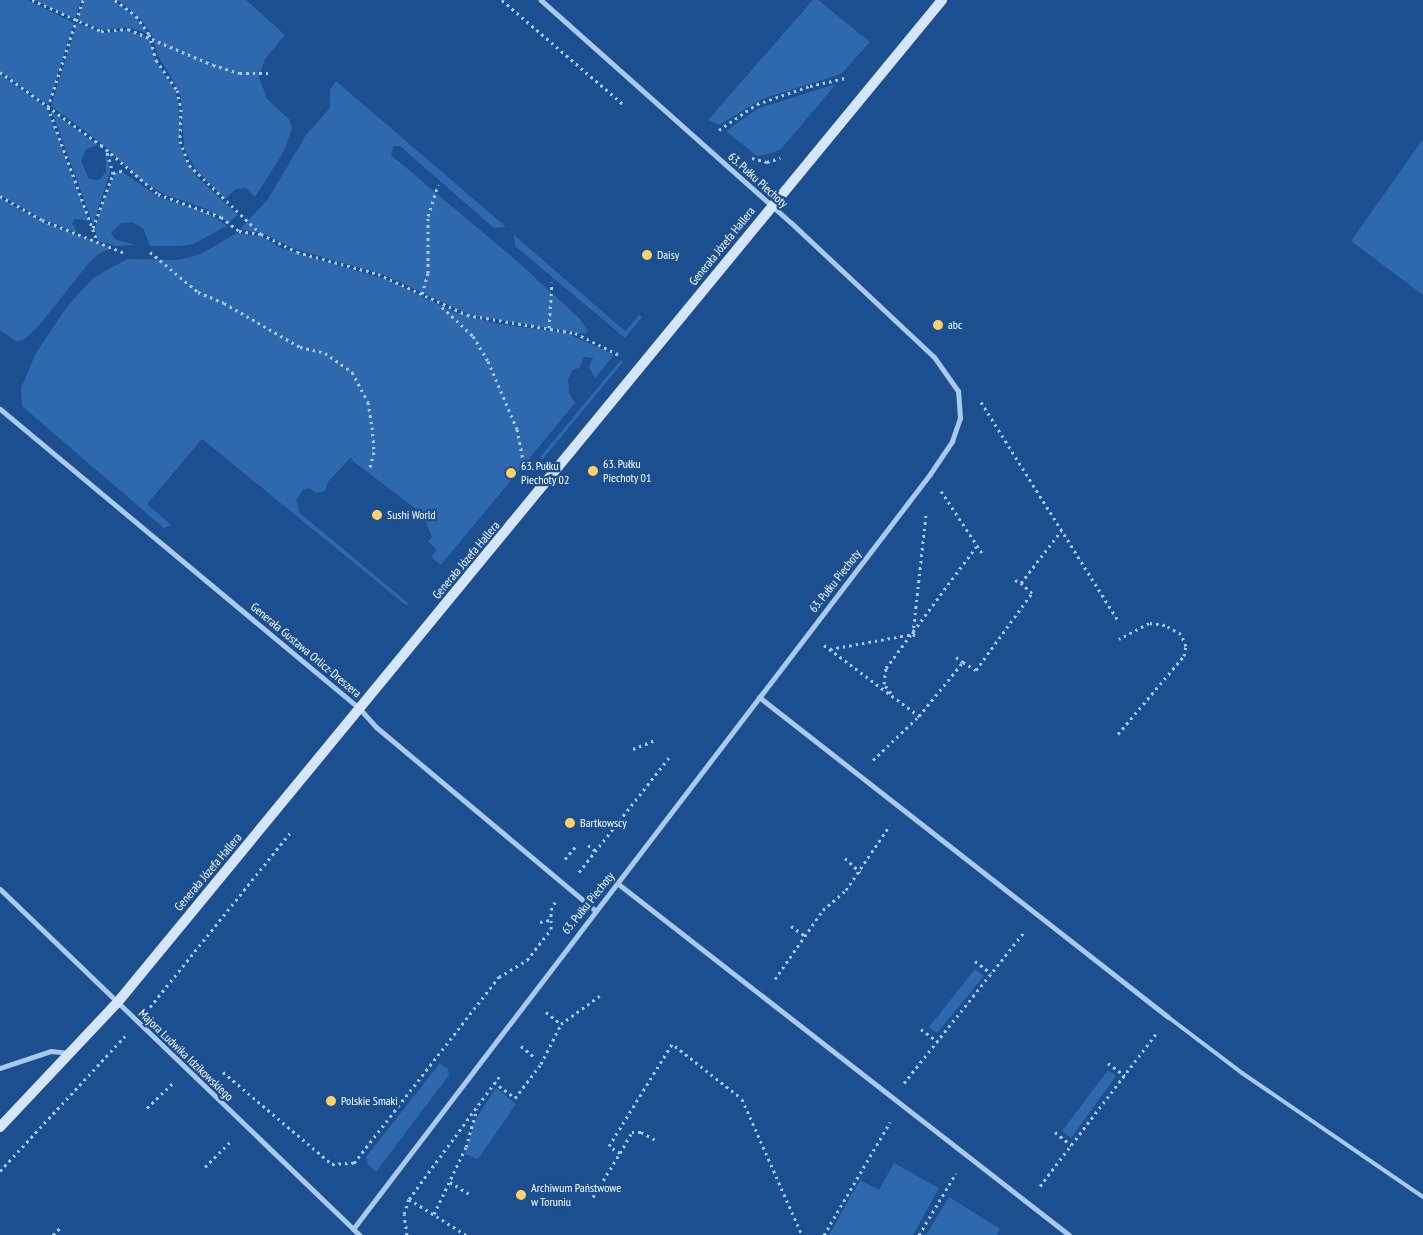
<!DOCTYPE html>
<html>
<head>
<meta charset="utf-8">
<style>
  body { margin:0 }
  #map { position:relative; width:1423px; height:1235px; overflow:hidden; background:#1b4f8f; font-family:"PT Sans Narrow",sans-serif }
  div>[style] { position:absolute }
  .green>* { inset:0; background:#2e69ad }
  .path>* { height:3px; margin-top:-1.5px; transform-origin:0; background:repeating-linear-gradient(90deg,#a9c9ee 0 2.5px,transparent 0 6.5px) }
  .lane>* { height:4px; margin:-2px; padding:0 2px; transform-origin:2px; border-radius:2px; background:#a9c9ee }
  .street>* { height:5px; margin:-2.5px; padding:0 2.5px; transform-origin:2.5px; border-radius:2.5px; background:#a9c9ee }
  .secondary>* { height:10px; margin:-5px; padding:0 5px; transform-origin:5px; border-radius:5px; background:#d6e6fa }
  .dots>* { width:14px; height:14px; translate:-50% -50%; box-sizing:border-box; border:2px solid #1b4f8f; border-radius:50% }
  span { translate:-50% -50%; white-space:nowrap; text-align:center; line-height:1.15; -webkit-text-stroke:4.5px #1b4f8f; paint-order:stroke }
  .street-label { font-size:12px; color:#fff }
  .poi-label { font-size:12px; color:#fff }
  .left { translate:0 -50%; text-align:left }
</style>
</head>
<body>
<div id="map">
  <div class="green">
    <div style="clip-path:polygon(0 0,27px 0,74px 23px,48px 105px,0 72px)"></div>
    <div style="clip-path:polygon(35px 0,81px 0,75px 19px)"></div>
    <div style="clip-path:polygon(84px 0,113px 0,136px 17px,148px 34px,129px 27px,102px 30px,77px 20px)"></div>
    <div style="clip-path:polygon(118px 0,246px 0,285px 35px,265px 59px,259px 77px,267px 99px,289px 119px,292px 128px,284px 151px,255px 197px,246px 188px,236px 189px,225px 199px,196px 170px,184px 148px,181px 97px,174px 82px,158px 56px,152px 35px,140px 18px)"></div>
    <div style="clip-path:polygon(813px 0,818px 0,870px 42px,841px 74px,762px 99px,719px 125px,708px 120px)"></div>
    <div style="clip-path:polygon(77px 23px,105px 33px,126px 30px,149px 38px,155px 59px,176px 92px,181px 124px,179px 142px,184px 156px,197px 177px,238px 215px,229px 223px,207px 209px,166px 195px,143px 182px,100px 142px,51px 106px)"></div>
    <div style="clip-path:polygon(0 74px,47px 108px,89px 221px,75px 219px,72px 224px,78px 233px,42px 219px,0 195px)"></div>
    <div style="clip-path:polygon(336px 81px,506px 227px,494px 228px,400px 146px,393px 146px,391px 155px,518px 262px,580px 319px,588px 331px,585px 334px,470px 315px,385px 275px,295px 249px,262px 233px,240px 229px,268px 199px,306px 135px,330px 108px,330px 90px)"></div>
    <div style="clip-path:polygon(836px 84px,781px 149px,773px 153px,757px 156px,726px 131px,759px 108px)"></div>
    <div style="clip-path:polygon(52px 112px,98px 145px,86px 149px,81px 161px,89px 179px,99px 180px,106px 172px,105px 151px,108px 160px,110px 172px,93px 224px)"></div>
    <div style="clip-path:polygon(1423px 139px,1423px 295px,1351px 241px)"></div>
    <div style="clip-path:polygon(121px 171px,157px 196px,210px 214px,227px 226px,193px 244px,182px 246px,150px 246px,143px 228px,132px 222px,121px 223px,111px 233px,115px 239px,134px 245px,116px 246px,98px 241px,95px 228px,102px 205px,115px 173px)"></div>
    <div style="clip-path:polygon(0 198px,41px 221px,112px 248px,98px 254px,88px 264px,37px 328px,23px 340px,16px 341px,0 330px)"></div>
    <div style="clip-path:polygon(237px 233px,261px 236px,283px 249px,388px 280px,452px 311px,493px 323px,567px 333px,614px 355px,595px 378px,589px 367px,593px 358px,584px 357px,579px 368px,573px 370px,568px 379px,569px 393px,575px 403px,441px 565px,431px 557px,437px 550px,428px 541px,432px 537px,425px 520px,428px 518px,354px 462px,351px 457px,328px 482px,325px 491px,317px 493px,309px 488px,302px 491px,296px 500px,300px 513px,408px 603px,407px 606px,202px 439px,147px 504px,171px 525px,164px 528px,22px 406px,21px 388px,36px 353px,66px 308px,93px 278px,127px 259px,179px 260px,201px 254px)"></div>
    <div style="clip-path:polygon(514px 235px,625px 331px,639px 315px,642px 317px,625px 338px,515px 246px)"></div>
    <div style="clip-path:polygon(621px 360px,623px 362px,542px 460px,540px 457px)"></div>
    <div style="clip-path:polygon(975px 969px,984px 976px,937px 1033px,929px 1027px)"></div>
    <div style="clip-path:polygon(440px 1063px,448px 1069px,449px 1075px,376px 1172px,368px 1164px,366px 1157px)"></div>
    <div style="clip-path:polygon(1108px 1070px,1116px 1076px,1071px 1138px,1062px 1131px)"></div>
    <div style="clip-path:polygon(496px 1088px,516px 1104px,478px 1159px,465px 1154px,474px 1122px)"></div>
    <div style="clip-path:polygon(894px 1163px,939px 1188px,913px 1235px,829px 1235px,860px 1180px,879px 1190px)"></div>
    <div style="clip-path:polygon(949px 1197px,1000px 1229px,997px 1235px,926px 1235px)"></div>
  </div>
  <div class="path">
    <div style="left:32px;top:0;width:76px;rotate:24.2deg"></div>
    <div style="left:101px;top:31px;width:27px;rotate:-4deg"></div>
    <div style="left:128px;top:29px;width:92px;rotate:23deg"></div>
    <div style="left:213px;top:65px;width:28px;rotate:17deg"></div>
    <div style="left:240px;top:73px;width:28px"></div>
    <div style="left:83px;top:0;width:113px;rotate:108.1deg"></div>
    <div style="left:48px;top:107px;width:143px;rotate:69.9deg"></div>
    <div style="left:115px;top:0;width:26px;rotate:37deg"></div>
    <div style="left:136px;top:16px;width:22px;rotate:54deg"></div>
    <div style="left:149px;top:34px;width:27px;rotate:75deg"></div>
    <div style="left:156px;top:60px;width:37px;rotate:55deg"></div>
    <div style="left:177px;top:90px;width:19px;rotate:78deg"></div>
    <div style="left:181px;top:109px;width:32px;rotate:92deg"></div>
    <div style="left:180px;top:141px;width:26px;rotate:69deg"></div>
    <div style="left:189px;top:165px;width:100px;rotate:43.8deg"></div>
    <div style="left:261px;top:234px;width:40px;rotate:26.6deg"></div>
    <div style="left:297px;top:252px;width:84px;rotate:15.2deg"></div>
    <div style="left:378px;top:274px;width:98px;rotate:24.7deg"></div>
    <div style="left:467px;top:315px;width:109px;rotate:9.5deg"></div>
    <div style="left:575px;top:333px;width:49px;rotate:26.6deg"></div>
    <div style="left:502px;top:0;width:161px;rotate:40.7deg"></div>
    <div style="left:0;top:72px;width:125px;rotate:35.9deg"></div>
    <div style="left:101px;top:145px;width:75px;rotate:40.7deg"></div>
    <div style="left:158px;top:194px;width:67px;rotate:20.1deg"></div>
    <div style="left:221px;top:217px;width:23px;rotate:38deg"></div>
    <div style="left:239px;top:231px;width:21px;rotate:8deg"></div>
    <div style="left:719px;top:130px;width:46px;rotate:-34.4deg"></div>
    <div style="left:757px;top:104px;width:56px;rotate:-18.8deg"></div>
    <div style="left:810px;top:86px;width:37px;rotate:-13deg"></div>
    <div style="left:752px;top:158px;width:16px;rotate:15deg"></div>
    <div style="left:767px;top:162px;width:14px;rotate:-17deg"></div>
    <div style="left:113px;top:173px;width:12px;rotate:-14deg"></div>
    <div style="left:0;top:196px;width:48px;rotate:29.7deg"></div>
    <div style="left:42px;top:220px;width:89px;rotate:21.7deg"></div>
    <div style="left:93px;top:228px;width:58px;rotate:-69.7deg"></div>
    <div style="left:113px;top:174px;width:23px;rotate:-105deg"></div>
    <div style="left:150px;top:252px;width:62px;rotate:39.8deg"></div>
    <div style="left:198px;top:292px;width:28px;rotate:23deg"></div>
    <div style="left:224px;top:303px;width:88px;rotate:30.1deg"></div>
    <div style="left:300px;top:347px;width:26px;rotate:13deg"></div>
    <div style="left:325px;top:353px;width:33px;rotate:35deg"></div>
    <div style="left:352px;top:372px;width:34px;rotate:62deg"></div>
    <div style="left:368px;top:402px;width:25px;rotate:81deg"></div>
    <div style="left:372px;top:427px;width:25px;rotate:85deg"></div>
    <div style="left:374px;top:452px;width:16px;rotate:105deg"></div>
    <div style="left:422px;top:294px;width:22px;rotate:-74deg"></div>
    <div style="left:428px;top:273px;width:57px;rotate:-90deg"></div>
    <div style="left:428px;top:216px;width:33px;rotate:-72deg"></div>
    <div style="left:442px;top:307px;width:42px;rotate:43.1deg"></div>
    <div style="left:473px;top:336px;width:29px;rotate:59deg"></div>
    <div style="left:488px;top:361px;width:74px;rotate:66.9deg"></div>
    <div style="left:517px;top:429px;width:42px;rotate:79deg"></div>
    <div style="left:549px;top:328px;width:46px;rotate:-86.3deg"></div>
    <div style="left:981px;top:402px;width:256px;rotate:57.9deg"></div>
    <div style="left:941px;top:491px;width:74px;rotate:56.5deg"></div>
    <div style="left:1015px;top:580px;width:7px;rotate:27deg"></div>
    <div style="left:913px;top:634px;width:6px;rotate:39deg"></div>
    <div style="left:824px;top:645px;width:119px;rotate:36.8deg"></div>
    <div style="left:919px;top:716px;width:70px;rotate:-50.8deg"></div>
    <div style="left:963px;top:662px;width:15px;rotate:32deg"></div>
    <div style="left:976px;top:670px;width:95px;rotate:-54deg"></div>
    <div style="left:1032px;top:593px;width:15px;rotate:-138deg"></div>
    <div style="left:1021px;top:583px;width:66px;rotate:-52.4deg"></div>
    <div style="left:830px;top:649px;width:84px;rotate:-10.2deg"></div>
    <div style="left:913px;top:634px;width:120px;rotate:-83.8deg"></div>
    <div style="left:956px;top:657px;width:9px;rotate:36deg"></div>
    <div style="left:891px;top:693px;width:11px;rotate:-128deg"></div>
    <div style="left:884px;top:684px;width:16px;rotate:-83deg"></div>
    <div style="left:886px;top:668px;width:151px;rotate:-53.4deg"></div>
    <div style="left:1118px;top:734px;width:102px;rotate:-49.8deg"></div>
    <div style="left:1184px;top:656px;width:10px;rotate:-79deg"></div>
    <div style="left:1186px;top:646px;width:13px;rotate:-113deg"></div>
    <div style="left:1181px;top:634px;width:18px;rotate:-151deg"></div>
    <div style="left:1165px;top:625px;width:16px;rotate:-173deg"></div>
    <div style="left:1149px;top:623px;width:34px;rotate:152deg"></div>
    <div style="left:633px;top:749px;width:22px;rotate:-22deg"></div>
    <div style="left:873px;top:760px;width:64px;rotate:-43.7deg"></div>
    <div style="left:588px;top:845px;width:10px;rotate:37deg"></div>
    <div style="left:845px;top:858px;width:21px;rotate:43deg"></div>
    <div style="left:565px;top:859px;width:17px;rotate:-50deg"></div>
    <div style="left:579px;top:872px;width:149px;rotate:-51.8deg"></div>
    <div style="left:540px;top:922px;width:10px;rotate:-11deg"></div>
    <div style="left:791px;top:926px;width:19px;rotate:35deg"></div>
    <div style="left:975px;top:961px;width:20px;rotate:37deg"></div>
    <div style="left:775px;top:979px;width:84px;rotate:-55.2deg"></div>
    <div style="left:823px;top:910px;width:30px;rotate:-41deg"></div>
    <div style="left:846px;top:890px;width:78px;rotate:-55.9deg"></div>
    <div style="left:150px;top:1007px;width:223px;rotate:-51.2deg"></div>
    <div style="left:546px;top:1012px;width:19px;rotate:39deg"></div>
    <div style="left:561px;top:1024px;width:51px;rotate:-36.2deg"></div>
    <div style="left:921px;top:1029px;width:21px;rotate:37deg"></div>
    <div style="left:521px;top:1046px;width:17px;rotate:40deg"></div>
    <div style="left:675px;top:1046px;width:85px;rotate:38.3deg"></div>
    <div style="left:742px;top:1099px;width:149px;rotate:66.2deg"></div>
    <div style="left:1108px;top:1063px;width:21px;rotate:37deg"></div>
    <div style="left:223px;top:1072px;width:143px;rotate:40.2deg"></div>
    <div style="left:332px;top:1164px;width:22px;rotate:-3deg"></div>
    <div style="left:354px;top:1163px;width:236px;rotate:-52.1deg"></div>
    <div style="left:499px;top:977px;width:33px;rotate:-31deg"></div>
    <div style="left:527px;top:960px;width:39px;rotate:-52deg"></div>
    <div style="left:551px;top:929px;width:19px;rotate:-90deg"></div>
    <div style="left:551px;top:910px;width:9px;rotate:-63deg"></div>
    <div style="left:494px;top:1082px;width:26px;rotate:37deg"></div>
    <div style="left:515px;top:1098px;width:43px;rotate:-52.6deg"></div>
    <div style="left:541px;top:1064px;width:45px;rotate:-63.4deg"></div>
    <div style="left:904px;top:1083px;width:194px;rotate:-51.5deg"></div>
    <div style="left:147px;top:1108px;width:35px;rotate:-44deg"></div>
    <div style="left:1055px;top:1132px;width:21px;rotate:39deg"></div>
    <div style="left:620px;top:1153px;width:24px;rotate:-60deg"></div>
    <div style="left:632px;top:1132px;width:9px"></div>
    <div style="left:641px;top:1132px;width:18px;rotate:29deg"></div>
    <div style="left:205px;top:1167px;width:37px;rotate:-45deg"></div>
    <div style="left:0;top:1171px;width:184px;rotate:-47.2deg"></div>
    <div style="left:450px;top:1182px;width:25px;rotate:32deg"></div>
    <div style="left:1040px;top:1186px;width:191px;rotate:-52.7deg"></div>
    <div style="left:593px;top:1197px;width:52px;rotate:-58.5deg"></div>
    <div style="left:620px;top:1153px;width:13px;rotate:-148deg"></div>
    <div style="left:609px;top:1146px;width:120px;rotate:-58.3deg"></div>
    <div style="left:434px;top:1214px;width:74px;rotate:-64.5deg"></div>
    <div style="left:466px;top:1147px;width:40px;rotate:-74deg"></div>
    <div style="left:53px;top:1235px;width:10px;rotate:-45deg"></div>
    <div style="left:407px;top:1235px;width:21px;rotate:-98deg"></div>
    <div style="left:404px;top:1214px;width:16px;rotate:-72deg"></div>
    <div style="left:466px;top:1235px;width:67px;rotate:-147.7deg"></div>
    <div style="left:409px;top:1199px;width:152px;rotate:-53.6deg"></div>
    <div style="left:824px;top:1235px;width:131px;rotate:-59.7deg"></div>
    <div style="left:919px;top:1235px;width:72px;rotate:-59.2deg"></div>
  </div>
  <div class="lane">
    <div style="left:1168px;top:1017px;width:93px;rotate:37.1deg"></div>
    <div style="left:1242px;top:1073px;width:219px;rotate:34.4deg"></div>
  </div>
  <div class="street">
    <div style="left:0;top:409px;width:467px;rotate:39.8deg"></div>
    <div style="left:359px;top:708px;width:25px;rotate:48deg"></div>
    <div style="left:376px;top:727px;width:285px;rotate:39.9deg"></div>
    <div style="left:759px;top:697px;width:519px;rotate:38.04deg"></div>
    <div style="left:617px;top:883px;width:573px;rotate:37.91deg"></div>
    <div style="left:0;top:889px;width:499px;rotate:43.9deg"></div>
    <div style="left:0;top:1068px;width:54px;rotate:-18.4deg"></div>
    <div style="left:51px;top:1051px;width:18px;rotate:6deg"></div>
    <div style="left:353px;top:1229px;width:950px;rotate:-52.61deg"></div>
    <div style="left:930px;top:474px;width:40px;rotate:-56deg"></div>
    <div style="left:952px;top:441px;width:24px;rotate:-71deg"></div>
    <div style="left:960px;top:418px;width:27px;rotate:-94deg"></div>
    <div style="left:958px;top:391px;width:42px;rotate:-125.2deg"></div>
    <div style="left:934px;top:357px;width:197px;rotate:-136.8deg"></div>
    <div style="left:790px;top:222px;width:334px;rotate:-138.3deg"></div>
  </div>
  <div class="secondary">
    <div style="left:0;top:1127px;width:170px;rotate:-46.7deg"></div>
    <div style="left:117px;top:1003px;width:1299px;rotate:-50.56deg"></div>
  </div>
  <div class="dots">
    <div style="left:647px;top:255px;background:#ffd166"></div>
    <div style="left:938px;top:325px;background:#ffd166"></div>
    <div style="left:593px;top:471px;background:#ffd166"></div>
    <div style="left:511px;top:473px;background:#ffd166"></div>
    <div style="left:377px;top:515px;background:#ffd166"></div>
    <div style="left:570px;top:823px;background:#ffd166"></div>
    <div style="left:331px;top:1101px;background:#ffd166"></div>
    <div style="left:521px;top:1195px;background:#ffd166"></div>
  </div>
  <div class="street-label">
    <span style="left:758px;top:180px;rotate:42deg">63. Pułku Piechoty</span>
    <span style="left:722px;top:246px;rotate:-51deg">Generała Józefa Hallera</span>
    <span style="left:466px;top:560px;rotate:-50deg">Generała Józefa Hallera</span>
    <span style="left:835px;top:581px;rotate:-52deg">63. Pułku Piechoty</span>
    <span style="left:306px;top:650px;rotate:40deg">Generała Gustawa Orlicz-Dreszera</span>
    <span style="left:208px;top:872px;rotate:-50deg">Generała Józefa Hallera</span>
    <span style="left:588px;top:903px;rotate:-51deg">63. Pułku Piechoty</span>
    <span style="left:186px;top:1055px;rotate:44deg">Majora Ludwika Idzikowskiego</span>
  </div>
  <div class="poi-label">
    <span class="left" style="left:657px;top:255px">Daisy</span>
    <span class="left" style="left:948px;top:325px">abc</span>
    <span class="left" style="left:603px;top:471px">63. Pułku<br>Piechoty 01</span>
    <span class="left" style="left:521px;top:473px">63. Pułku<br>Piechoty 02</span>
    <span class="left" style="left:387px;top:515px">Sushi World</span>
    <span class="left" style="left:580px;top:823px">Bartkowscy</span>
    <span class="left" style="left:341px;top:1101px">Polskie Smaki</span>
    <span class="left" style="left:531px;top:1195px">Archiwum Państwowe<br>w Toruniu</span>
  </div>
</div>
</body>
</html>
